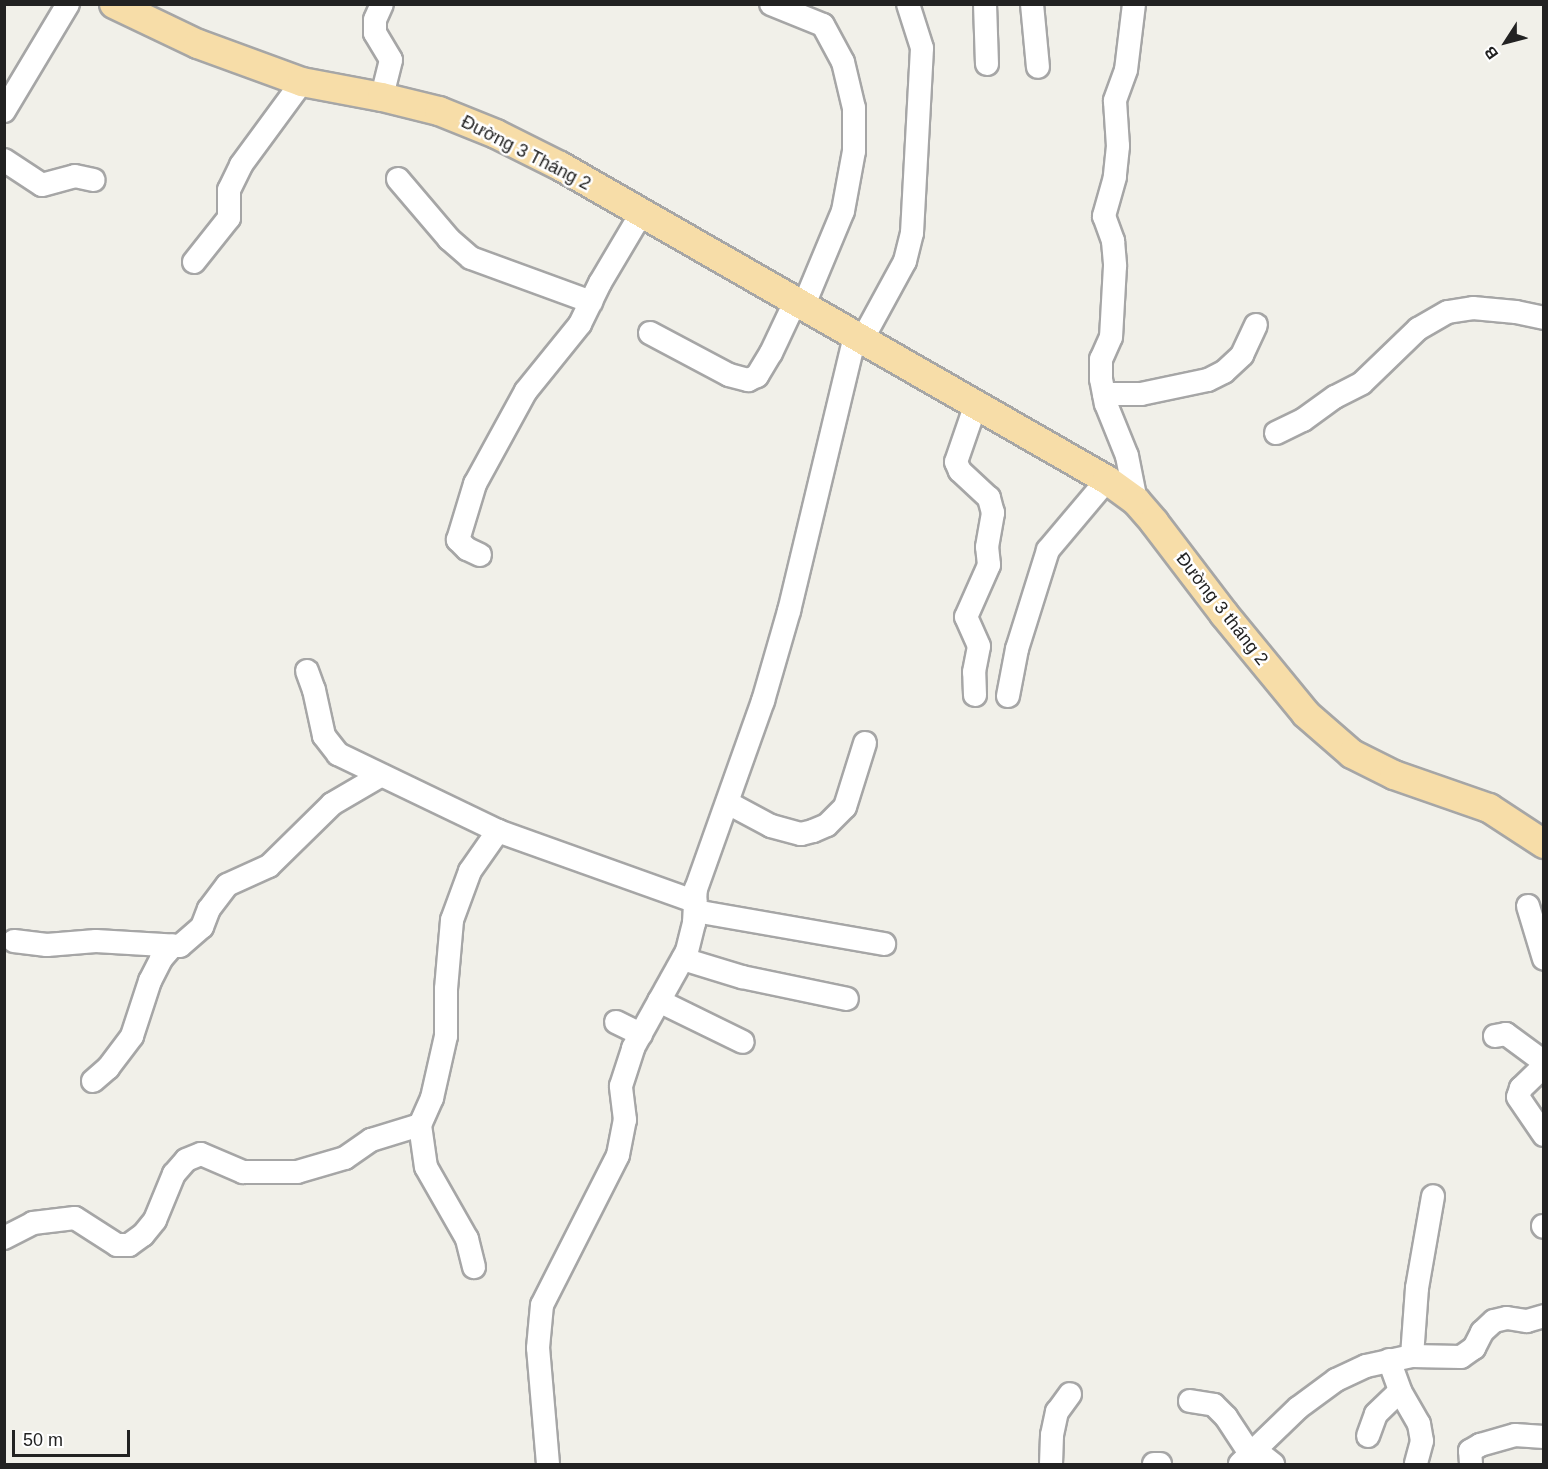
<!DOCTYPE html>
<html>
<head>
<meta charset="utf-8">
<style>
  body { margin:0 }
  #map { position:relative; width:1548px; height:1469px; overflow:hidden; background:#f1f0e9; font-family:Helvetica,sans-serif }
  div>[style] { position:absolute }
  .roads { filter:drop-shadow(2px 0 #a6a6a6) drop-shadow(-2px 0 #a6a6a6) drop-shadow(0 2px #a6a6a6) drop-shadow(0 -2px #a6a6a6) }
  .minor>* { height:22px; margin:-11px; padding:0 11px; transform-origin:11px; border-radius:11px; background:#fff }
  .major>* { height:28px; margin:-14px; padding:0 14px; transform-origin:14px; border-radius:14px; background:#f7dda8 }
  span { translate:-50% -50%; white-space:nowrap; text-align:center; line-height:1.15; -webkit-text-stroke:5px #fff; paint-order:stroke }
  .street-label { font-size:18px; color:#222 }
  .frame { position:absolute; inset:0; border:6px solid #222; pointer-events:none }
  .north { position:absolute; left:1476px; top:12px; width:60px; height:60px; -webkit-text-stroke:4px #fff; paint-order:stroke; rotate:234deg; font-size:16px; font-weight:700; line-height:24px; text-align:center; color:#222 }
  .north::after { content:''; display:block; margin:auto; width:21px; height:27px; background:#222; clip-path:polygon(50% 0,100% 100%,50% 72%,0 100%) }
  .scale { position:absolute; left:12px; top:1430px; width:118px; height:27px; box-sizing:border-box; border:3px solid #222; border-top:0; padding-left:8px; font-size:18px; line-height:21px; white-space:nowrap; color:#222; -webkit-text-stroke:4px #fff; paint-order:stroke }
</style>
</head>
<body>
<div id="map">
  <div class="roads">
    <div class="minor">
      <div style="left:382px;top:4px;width:17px;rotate:114deg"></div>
      <div style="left:375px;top:20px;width:13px;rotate:90deg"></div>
      <div style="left:375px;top:33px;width:31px;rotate:59deg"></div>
      <div style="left:391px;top:60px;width:38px;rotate:104deg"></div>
      <div style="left:771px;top:4px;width:56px;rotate:22deg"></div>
      <div style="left:823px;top:25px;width:42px;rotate:61.6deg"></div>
      <div style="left:843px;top:62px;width:47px;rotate:76.6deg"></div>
      <div style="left:854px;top:108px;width:43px;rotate:90deg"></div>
      <div style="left:854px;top:151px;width:61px;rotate:100.4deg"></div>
      <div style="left:843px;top:211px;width:104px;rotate:112.6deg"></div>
      <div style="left:985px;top:4px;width:60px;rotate:88.1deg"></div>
      <div style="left:1032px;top:4px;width:63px;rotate:84.6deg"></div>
      <div style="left:1134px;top:4px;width:66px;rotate:96.9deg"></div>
      <div style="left:1126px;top:70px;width:33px;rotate:110deg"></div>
      <div style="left:1115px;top:101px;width:45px;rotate:86.2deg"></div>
      <div style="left:1118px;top:146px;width:31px;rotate:96deg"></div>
      <div style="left:1115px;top:177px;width:41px;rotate:105.8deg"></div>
      <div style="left:1104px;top:216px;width:27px;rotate:70deg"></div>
      <div style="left:1113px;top:241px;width:25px;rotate:85deg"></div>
      <div style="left:1115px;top:266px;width:71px;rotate:93.2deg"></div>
      <div style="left:1111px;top:337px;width:24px;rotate:114deg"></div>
      <div style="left:1101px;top:359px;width:20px;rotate:90deg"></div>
      <div style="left:1101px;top:379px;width:25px;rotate:79deg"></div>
      <div style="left:1106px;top:404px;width:56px;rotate:68deg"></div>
      <div style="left:1127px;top:456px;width:46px;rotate:78.7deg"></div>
      <div style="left:4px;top:111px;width:125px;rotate:-59.1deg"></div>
      <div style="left:4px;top:160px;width:45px;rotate:33.3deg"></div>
      <div style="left:42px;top:185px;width:34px;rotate:-15deg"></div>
      <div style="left:75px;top:176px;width:19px;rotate:12deg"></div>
      <div style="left:398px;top:179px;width:79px;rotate:49.6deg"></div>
      <div style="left:449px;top:239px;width:29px;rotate:41deg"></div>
      <div style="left:471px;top:258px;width:128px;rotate:20.1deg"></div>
      <div style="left:194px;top:262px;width:56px;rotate:-51.5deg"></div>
      <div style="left:229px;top:218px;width:28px;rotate:-90deg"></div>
      <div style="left:229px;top:190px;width:28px;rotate:-64deg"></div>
      <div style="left:241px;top:165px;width:103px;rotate:-53.7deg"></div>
      <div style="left:650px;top:333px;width:89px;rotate:28deg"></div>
      <div style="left:729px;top:375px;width:20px;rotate:15deg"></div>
      <div style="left:748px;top:380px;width:10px;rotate:-24deg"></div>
      <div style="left:757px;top:376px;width:27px;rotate:-59deg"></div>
      <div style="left:771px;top:353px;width:56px;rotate:-64.8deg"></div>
      <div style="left:862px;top:340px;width:90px;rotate:-61.4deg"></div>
      <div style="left:905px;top:261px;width:29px;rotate:-76deg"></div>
      <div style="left:912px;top:233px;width:185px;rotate:-86.9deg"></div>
      <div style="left:922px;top:48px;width:46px;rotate:-107.7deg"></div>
      <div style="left:1104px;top:394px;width:37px"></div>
      <div style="left:1141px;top:394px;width:68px;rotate:-11.8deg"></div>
      <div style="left:1208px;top:380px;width:18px;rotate:-27deg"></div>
      <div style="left:1224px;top:372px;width:25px;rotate:-43deg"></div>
      <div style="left:1242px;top:355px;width:33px;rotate:-65deg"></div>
      <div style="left:1276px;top:433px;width:30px;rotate:-26deg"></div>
      <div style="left:1303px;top:420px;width:39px;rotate:-36deg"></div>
      <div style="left:1335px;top:397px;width:30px;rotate:-27deg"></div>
      <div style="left:1362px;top:383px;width:78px;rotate:-44deg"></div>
      <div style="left:1418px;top:329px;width:34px;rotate:-30deg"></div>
      <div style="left:1448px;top:312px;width:25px;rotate:-9deg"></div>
      <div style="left:1473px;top:308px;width:43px;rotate:5.3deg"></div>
      <div style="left:1516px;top:312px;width:29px;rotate:12deg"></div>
      <div style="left:480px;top:555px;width:14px;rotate:-155deg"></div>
      <div style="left:467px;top:549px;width:13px;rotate:-135deg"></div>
      <div style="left:458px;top:540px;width:59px;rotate:-73.1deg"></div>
      <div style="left:475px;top:484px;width:106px;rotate:-61.3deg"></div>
      <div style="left:526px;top:391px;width:86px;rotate:-51.1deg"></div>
      <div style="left:580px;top:324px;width:46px;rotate:-64deg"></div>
      <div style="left:600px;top:283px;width:80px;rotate:-59.3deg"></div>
      <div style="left:307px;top:671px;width:20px;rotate:70deg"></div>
      <div style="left:314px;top:690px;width:47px;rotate:77.7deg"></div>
      <div style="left:324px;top:736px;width:23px;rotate:52deg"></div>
      <div style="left:338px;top:754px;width:178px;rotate:25.7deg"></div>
      <div style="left:498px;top:831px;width:210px;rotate:19.7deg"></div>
      <div style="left:975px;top:695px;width:23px;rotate:-92deg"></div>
      <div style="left:974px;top:672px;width:26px;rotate:-79deg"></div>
      <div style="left:979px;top:646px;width:32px;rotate:-114deg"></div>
      <div style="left:966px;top:617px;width:57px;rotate:-66.1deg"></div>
      <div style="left:989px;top:565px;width:18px;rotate:-96deg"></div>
      <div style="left:987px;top:547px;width:35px;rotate:-80deg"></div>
      <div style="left:993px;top:513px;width:16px;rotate:-105deg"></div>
      <div style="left:989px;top:498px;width:40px;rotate:-137deg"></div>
      <div style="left:960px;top:471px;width:10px;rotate:-114deg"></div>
      <div style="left:956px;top:462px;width:61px;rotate:-71deg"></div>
      <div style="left:1008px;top:696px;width:48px;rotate:-79.2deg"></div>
      <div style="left:1017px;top:649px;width:104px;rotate:-72.6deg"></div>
      <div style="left:1048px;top:550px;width:92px;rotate:-49.9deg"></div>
      <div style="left:728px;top:803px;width:49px;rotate:28.1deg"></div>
      <div style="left:771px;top:826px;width:31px;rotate:15deg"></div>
      <div style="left:801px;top:834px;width:12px;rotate:-14deg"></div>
      <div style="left:813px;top:831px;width:15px;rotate:-23deg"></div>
      <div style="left:827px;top:825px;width:25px;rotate:-45deg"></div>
      <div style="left:845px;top:807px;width:67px;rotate:-72.6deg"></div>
      <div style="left:1528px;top:906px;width:55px;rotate:73.2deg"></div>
      <div style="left:695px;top:911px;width:192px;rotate:9.9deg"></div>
      <div style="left:14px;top:941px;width:33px;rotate:7deg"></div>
      <div style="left:47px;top:945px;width:49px;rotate:-4.7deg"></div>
      <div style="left:96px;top:941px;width:84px;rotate:3.4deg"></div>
      <div style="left:180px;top:946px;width:29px;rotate:-41deg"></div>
      <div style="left:202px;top:927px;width:19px;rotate:-69deg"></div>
      <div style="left:209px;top:909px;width:30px;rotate:-53deg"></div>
      <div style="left:227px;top:885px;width:46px;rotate:-24.3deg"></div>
      <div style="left:269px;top:866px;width:88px;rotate:-44.5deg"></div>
      <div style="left:332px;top:804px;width:56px;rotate:-30.3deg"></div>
      <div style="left:683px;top:959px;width:62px;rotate:17deg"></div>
      <div style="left:742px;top:977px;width:107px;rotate:11.8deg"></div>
      <div style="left:659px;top:1001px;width:93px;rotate:26deg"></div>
      <div style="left:616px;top:1022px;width:28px;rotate:26deg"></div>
      <div style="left:1495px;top:1036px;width:11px;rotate:-10deg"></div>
      <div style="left:1506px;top:1034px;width:47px;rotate:36.4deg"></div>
      <div style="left:1544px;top:1066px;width:32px;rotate:136deg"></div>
      <div style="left:1521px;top:1088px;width:9px;rotate:108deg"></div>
      <div style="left:1518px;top:1097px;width:46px;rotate:55.6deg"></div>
      <div style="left:93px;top:1081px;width:20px;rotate:-41deg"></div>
      <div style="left:108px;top:1068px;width:40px;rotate:-53deg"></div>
      <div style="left:132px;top:1036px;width:58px;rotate:-71.9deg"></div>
      <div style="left:150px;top:981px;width:25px;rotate:-63deg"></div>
      <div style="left:161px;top:959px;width:18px;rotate:-49deg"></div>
      <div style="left:420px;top:1125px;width:42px;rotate:81.9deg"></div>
      <div style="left:426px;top:1167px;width:83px;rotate:60.3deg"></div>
      <div style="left:467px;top:1239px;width:29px;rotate:76deg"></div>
      <div style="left:1543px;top:1226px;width:1px;rotate:45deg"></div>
      <div style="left:4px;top:1238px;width:33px;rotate:-27deg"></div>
      <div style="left:33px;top:1223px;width:42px;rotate:-6.8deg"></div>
      <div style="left:75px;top:1218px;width:50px;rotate:32.7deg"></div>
      <div style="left:117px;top:1245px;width:12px"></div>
      <div style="left:129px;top:1245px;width:17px;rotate:-36deg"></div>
      <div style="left:143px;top:1235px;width:19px;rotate:-51deg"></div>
      <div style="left:155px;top:1220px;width:50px;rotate:-67.6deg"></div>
      <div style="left:174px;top:1174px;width:18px;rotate:-49deg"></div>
      <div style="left:186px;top:1160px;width:16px;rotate:-22deg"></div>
      <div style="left:201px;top:1154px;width:46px;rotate:23.2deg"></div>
      <div style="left:243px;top:1172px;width:54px"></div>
      <div style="left:297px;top:1172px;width:50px;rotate:-16.3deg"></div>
      <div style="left:345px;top:1158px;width:32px;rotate:-35deg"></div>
      <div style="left:371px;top:1140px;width:51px;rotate:-17deg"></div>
      <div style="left:420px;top:1125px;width:30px;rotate:-66deg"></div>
      <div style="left:432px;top:1098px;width:64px;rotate:-77.3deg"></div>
      <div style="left:446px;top:1036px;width:47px;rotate:-90deg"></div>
      <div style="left:446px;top:989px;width:69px;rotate:-85deg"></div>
      <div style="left:452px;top:920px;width:52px;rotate:-69.8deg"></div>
      <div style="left:470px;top:871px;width:49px;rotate:-55deg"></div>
      <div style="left:1412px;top:1356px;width:68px;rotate:-85.8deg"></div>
      <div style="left:1417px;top:1288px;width:93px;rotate:-80.1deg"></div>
      <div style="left:1389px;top:1360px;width:33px;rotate:70deg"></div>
      <div style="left:1400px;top:1391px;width:38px;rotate:60deg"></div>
      <div style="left:1419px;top:1424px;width:17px;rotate:80deg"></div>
      <div style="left:1422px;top:1441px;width:24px;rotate:105deg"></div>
      <div style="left:1190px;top:1401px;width:24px;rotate:9deg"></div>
      <div style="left:1214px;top:1405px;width:17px;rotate:45deg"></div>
      <div style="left:1226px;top:1417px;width:45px;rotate:56.7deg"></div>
      <div style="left:1368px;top:1436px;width:23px;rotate:-70deg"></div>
      <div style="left:1376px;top:1414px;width:33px;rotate:-44deg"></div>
      <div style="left:1255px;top:1450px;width:23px;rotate:38deg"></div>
      <div style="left:548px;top:1464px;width:116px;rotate:-94.9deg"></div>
      <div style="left:538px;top:1348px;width:43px;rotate:-84.7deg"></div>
      <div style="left:542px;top:1305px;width:168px;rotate:-63.1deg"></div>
      <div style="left:618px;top:1155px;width:36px;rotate:-79deg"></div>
      <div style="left:625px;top:1120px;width:34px;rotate:-97deg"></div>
      <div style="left:621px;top:1086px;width:40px;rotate:-72deg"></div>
      <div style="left:633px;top:1048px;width:111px;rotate:-60.9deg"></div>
      <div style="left:687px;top:951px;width:29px;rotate:-76deg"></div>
      <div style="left:694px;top:923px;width:34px;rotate:-87deg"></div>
      <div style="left:696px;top:889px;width:200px;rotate:-70.4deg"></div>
      <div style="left:763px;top:701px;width:94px;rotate:-73.9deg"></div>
      <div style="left:789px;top:611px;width:282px;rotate:-76.5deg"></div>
      <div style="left:1051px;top:1464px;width:29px;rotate:-88deg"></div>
      <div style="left:1052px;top:1435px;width:24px;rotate:-78deg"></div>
      <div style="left:1057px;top:1412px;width:22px;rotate:-54deg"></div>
      <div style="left:1154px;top:1464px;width:6px"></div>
      <div style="left:1240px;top:1464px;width:81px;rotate:-44deg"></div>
      <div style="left:1298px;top:1408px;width:47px;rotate:-36.4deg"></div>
      <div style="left:1336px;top:1380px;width:33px;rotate:-25deg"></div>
      <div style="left:1366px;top:1366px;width:47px;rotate:-12.3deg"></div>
      <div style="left:1412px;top:1356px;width:49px;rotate:1.2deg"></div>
      <div style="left:1461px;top:1357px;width:16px;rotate:-35deg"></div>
      <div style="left:1474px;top:1348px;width:18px;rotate:-63deg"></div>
      <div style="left:1482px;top:1332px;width:16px;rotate:-43deg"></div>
      <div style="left:1494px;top:1321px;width:13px;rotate:-13deg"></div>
      <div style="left:1507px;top:1318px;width:20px;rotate:9deg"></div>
      <div style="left:1527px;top:1321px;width:18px;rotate:-16deg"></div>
      <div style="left:1471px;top:1464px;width:13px;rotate:-94deg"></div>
      <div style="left:1470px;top:1451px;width:12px;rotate:-31deg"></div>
      <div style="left:1480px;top:1445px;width:36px;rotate:-16deg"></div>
      <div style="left:1515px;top:1435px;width:29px;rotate:4deg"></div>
    </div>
    <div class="major">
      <div style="left:114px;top:4px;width:93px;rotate:25.5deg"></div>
      <div style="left:198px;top:44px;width:111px;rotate:20.1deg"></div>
      <div style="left:302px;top:82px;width:81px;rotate:10.6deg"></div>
      <div style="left:382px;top:97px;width:59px;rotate:13.8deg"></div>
      <div style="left:439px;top:111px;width:61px;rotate:22deg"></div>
      <div style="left:496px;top:134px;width:72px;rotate:26.6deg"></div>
      <div style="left:560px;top:166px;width:631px;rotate:29.86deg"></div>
      <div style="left:1107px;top:480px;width:36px;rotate:36deg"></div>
      <div style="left:1136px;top:501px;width:28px;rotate:49deg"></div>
      <div style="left:1154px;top:522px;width:116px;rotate:52.7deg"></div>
      <div style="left:1224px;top:614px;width:129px;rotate:50.6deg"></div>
      <div style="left:1306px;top:714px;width:61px;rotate:41deg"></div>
      <div style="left:1352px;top:754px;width:47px;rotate:26.6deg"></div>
      <div style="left:1394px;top:775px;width:101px;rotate:19.2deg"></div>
      <div style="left:1489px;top:808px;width:66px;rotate:33.2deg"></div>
    </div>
  </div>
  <div class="street-label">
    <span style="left:526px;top:153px;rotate:27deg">Đường 3 Tháng 2</span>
    <span style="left:1222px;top:609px;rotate:52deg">Đường 3 tháng 2</span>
  </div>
  <div class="frame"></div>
  <div class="north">B</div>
  <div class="scale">50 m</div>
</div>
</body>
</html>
